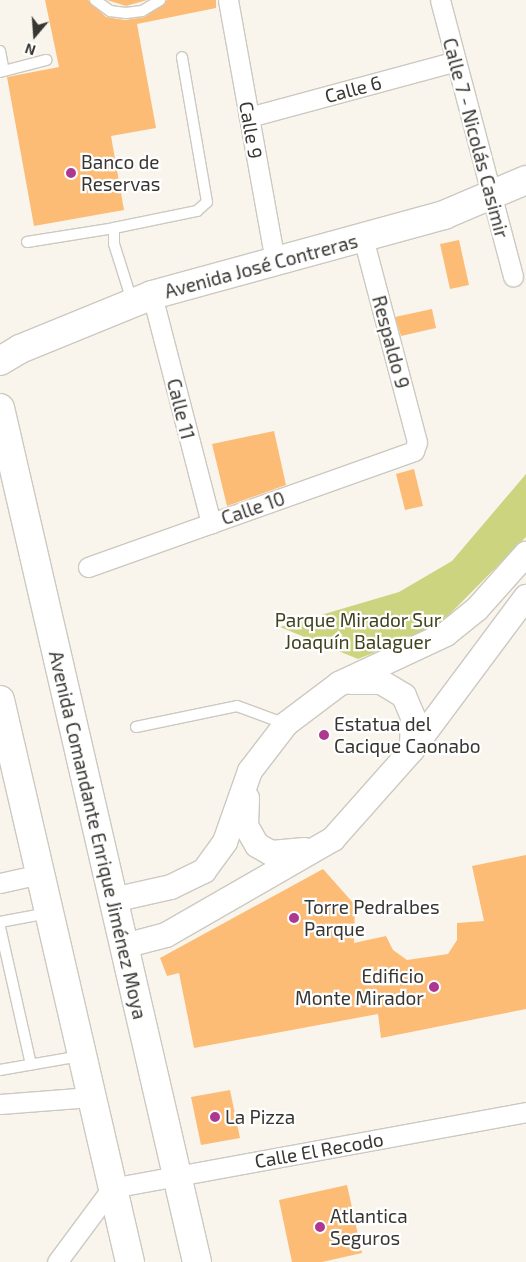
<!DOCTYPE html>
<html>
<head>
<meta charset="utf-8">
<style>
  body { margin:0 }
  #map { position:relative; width:526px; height:1262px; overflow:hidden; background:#f9f5ec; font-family:"Exo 2",sans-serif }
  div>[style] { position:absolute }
  .green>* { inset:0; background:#ccd480 }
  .building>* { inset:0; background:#fcbc76 }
  .roads { filter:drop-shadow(1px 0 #ccc9c0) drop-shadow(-1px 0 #ccc9c0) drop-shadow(0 1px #ccc9c0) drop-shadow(0 -1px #ccc9c0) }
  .service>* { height:10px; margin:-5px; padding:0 5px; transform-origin:5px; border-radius:5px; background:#fff }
  .minor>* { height:19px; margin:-9.5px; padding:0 9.5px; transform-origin:9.5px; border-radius:9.5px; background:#fff }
  .tertiary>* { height:24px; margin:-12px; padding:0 12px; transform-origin:12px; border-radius:12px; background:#fff }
  .secondary>* { height:28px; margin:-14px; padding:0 14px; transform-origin:14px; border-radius:14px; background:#fff }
  .primary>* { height:28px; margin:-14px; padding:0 14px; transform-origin:14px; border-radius:14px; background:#fff }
  .dots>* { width:14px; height:14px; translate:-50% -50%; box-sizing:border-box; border:2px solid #fff; border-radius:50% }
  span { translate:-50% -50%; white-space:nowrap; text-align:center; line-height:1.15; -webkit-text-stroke:4.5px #fff; paint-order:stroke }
  .street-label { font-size:19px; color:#373632 }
  .poi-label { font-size:19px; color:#373632 }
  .left { translate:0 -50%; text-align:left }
  .right { translate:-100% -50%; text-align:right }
  .park-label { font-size:19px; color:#40431d }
  .north { position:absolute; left:10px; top:10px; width:50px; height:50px; -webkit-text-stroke:4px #fff; paint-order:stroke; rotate:198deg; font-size:14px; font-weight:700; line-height:20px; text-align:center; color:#373632 }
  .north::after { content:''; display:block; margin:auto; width:18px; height:22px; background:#373632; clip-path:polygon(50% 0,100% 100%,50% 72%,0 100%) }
</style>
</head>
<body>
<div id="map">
  <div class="green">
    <div style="clip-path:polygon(526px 474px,526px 537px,436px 628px,358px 659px,280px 627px,399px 592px,452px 561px)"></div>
  </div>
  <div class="building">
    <div style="clip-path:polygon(45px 0,88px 0,106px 17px,125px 20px,145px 17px,167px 0,216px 0,216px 8px,137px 24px,156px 128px,111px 136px,124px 210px,34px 226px,7px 77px,59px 67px)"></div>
    <div style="clip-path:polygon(107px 0,147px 0,126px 6px)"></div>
    <div style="clip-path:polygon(459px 240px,469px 285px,450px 289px,440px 244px)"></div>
    <div style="clip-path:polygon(432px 309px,436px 328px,401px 336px,395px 317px)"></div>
    <div style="clip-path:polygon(274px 431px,286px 485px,227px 506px,212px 444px)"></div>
    <div style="clip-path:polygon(414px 469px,423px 506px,405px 510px,396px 474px)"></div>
    <div style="clip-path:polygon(526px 855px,526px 1009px,381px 1038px,378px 1014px,194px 1048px,179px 973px,167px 976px,160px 958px,323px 869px,355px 905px,354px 943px,386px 936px,393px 950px,407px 960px,448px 954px,457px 940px,457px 923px,484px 921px,472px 866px)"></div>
    <div style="clip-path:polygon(230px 1090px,240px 1138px,201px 1145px,191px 1097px)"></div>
    <div style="clip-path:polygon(347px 1185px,362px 1253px,322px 1262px,292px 1262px,279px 1200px)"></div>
  </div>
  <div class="roads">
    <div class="service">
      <div style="left:95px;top:0;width:19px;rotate:36deg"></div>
      <div style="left:110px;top:11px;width:16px;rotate:7deg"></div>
      <div style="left:126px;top:13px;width:16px;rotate:-7deg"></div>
      <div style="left:142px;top:11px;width:21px;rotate:-31deg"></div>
      <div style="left:0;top:51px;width:20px;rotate:79deg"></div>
      <div style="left:0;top:72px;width:48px;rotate:-14.6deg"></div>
      <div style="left:27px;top:242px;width:88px;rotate:-9.1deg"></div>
      <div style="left:132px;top:301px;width:60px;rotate:-107.5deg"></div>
      <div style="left:114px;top:244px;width:16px;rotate:-90deg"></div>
      <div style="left:114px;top:228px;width:85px;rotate:-11.6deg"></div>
      <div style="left:197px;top:211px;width:13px;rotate:-42deg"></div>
      <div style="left:207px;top:202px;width:147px;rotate:-99.8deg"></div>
      <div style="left:136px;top:727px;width:103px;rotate:-11.7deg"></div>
      <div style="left:237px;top:706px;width:52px;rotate:20.2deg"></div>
      <div style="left:0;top:922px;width:49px;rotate:-10.6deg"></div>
      <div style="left:0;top:927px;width:141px;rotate:77.3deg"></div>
      <div style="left:0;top:1070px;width:81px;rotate:-9.9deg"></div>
    </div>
    <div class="minor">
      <div style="left:228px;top:0;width:264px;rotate:79.8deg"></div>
      <div style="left:440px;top:0;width:286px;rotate:75.2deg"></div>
      <div style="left:249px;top:117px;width:214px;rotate:-15.1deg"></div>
      <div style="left:152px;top:295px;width:236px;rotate:75.5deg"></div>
      <div style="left:88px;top:567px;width:346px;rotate:-19.6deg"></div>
      <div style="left:414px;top:451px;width:9px;rotate:-72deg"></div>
      <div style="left:417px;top:442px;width:211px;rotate:-104.8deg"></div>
      <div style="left:0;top:883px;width:41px;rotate:-12.7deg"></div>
      <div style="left:0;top:1104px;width:91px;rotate:-4.4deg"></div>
      <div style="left:57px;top:1262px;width:92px;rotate:-53.4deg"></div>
      <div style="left:112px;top:1188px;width:421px;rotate:-10.4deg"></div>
    </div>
    <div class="tertiary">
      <div style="left:351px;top:682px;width:30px"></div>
      <div style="left:381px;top:682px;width:27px;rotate:31deg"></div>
      <div style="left:404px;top:696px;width:23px;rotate:67deg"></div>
      <div style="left:413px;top:717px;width:33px;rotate:92deg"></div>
      <div style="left:247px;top:798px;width:28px;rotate:92deg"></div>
      <div style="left:246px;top:826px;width:22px;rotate:60deg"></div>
      <div style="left:257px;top:845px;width:16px;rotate:30deg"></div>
      <div style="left:271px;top:853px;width:34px;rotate:-5deg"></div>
      <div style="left:113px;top:900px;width:59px;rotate:-12.6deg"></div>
      <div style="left:171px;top:887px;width:37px;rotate:-26deg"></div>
      <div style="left:204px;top:871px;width:36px;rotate:-54deg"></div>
      <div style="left:225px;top:842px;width:75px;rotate:-70.6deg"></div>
      <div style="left:250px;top:771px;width:59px;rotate:-52.5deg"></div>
      <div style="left:286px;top:724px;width:66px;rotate:-37deg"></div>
      <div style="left:339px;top:684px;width:118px;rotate:-25deg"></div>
      <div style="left:446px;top:634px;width:40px;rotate:-39deg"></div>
      <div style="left:477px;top:609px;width:74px;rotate:-48.3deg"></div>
      <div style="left:124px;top:946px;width:43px;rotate:-14.7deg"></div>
      <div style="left:166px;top:935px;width:193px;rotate:-29.9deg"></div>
      <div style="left:333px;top:839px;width:119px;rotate:-48.4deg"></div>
      <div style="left:412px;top:750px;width:191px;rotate:-53.3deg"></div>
    </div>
    <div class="secondary">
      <div style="left:0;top:361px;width:23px;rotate:-31deg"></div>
      <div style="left:20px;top:349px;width:143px;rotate:-22.2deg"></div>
      <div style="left:152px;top:295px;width:303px;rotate:-15.3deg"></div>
      <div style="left:444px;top:215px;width:89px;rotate:-23.1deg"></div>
    </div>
    <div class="primary">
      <div style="left:0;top:408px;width:876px;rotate:77.01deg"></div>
      <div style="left:0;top:700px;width:577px;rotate:76.98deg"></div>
    </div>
  </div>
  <div class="dots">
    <div style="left:71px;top:173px;background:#ad3890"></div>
    <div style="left:324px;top:735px;background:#ad3890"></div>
    <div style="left:294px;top:918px;background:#ad3890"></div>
    <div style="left:434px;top:987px;background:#ad3890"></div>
    <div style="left:215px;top:1117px;background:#ad3890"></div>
    <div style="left:320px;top:1227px;background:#ad3890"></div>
  </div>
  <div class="street-label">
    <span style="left:353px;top:89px;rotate:-15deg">Calle 6</span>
    <span style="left:251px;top:130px;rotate:80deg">Calle 9</span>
    <span style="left:476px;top:138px;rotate:75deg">Calle 7 - Nicolás Casimir</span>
    <span style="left:261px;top:266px;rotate:-15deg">Avenida José Contreras</span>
    <span style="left:391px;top:342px;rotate:75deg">Respaldo 9</span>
    <span style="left:181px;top:409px;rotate:76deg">Calle 11</span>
    <span style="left:253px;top:508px;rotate:-19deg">Calle 10</span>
    <span style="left:98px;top:835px;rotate:77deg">Avenida Comandante Enrique Jiménez Moya</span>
    <span style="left:319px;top:1150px;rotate:-10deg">Calle El Recodo</span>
  </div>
  <div class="poi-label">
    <span class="left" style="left:81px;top:173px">Banco de<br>Reservas</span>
    <span class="left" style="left:334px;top:735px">Estatua del<br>Cacique Caonabo</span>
    <span class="left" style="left:304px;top:918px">Torre Pedralbes<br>Parque</span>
    <span class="right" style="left:424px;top:987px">Edificio<br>Monte Mirador</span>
    <span class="left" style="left:225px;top:1117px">La Pizza</span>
    <span class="left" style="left:330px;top:1227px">Atlantica<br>Seguros</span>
  </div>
  <div class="park-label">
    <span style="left:358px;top:631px">Parque Mirador Sur<br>Joaquín Balaguer</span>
  </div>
  <div class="north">N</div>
</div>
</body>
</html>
